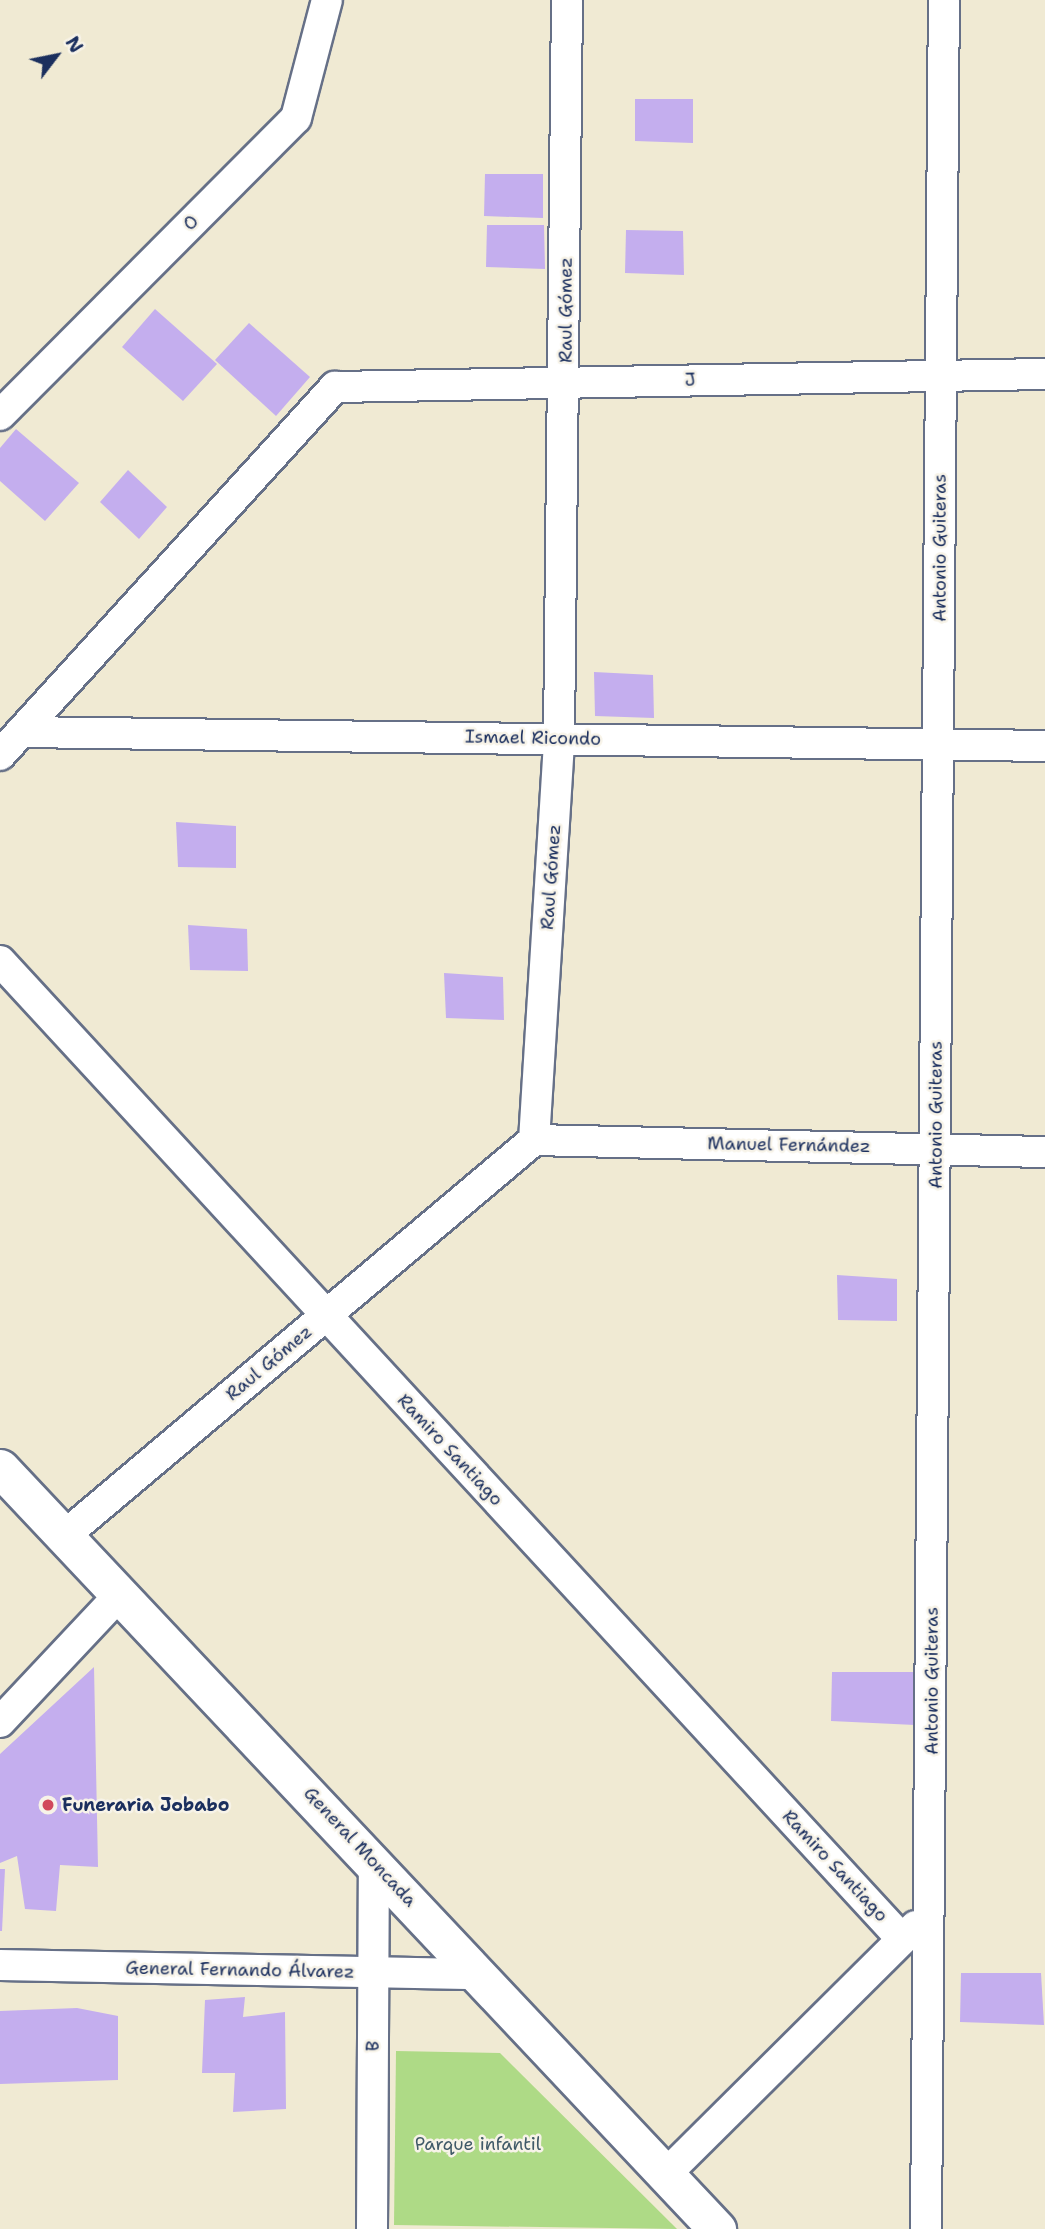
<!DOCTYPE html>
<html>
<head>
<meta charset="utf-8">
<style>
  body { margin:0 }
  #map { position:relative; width:1045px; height:2229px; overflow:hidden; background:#f0ead3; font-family:"Shantell Sans",sans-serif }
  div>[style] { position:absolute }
  .green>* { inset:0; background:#aeda86 }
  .building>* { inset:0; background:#c4aeee }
  .roads { filter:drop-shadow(2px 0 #667087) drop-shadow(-2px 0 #667087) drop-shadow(0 2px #667087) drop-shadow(0 -2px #667087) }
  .minor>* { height:30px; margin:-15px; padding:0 15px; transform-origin:15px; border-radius:15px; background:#fff }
  .tertiary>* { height:37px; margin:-18.5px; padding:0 18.5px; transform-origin:18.5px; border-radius:18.5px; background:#fff }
  .dots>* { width:19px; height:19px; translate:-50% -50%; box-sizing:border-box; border:4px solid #f7f3e8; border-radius:50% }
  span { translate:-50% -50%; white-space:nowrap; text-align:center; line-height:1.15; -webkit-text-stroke:5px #f7f3e8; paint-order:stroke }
  .street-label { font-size:18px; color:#1b2f5e }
  .poi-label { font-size:18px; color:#1b2f5e; font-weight:700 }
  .left { translate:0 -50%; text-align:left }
  .park-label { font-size:18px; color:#405a68 }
  .north { position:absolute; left:21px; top:21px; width:70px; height:70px; -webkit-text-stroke:5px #f7f3e8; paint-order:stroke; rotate:58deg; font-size:19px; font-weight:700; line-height:28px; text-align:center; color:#1b2f5e }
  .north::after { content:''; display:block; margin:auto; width:24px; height:32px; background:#1b2f5e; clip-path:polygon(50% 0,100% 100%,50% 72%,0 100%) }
</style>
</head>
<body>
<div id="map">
  <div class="green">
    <div style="clip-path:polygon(396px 2051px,500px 2053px,677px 2229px,394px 2225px)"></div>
  </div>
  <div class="building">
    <div style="clip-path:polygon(635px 99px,693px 99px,693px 143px,635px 141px)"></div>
    <div style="clip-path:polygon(485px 174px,543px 174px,543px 218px,484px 216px)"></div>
    <div style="clip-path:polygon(487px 225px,544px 225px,545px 269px,486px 267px)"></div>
    <div style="clip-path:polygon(626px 230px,683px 231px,684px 275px,625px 273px)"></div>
    <div style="clip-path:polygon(155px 309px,217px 364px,183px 401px,122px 347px)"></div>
    <div style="clip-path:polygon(249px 323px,310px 377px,276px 416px,215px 360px)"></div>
    <div style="clip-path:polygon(16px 429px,79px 483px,45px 521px,0 481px,0 448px)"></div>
    <div style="clip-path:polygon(128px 470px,167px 507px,139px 539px,100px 502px)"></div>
    <div style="clip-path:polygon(594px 672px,653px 675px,654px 718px,595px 716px)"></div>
    <div style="clip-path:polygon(176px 822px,236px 826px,236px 868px,178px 867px)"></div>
    <div style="clip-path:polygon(188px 925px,247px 929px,248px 971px,190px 970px)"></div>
    <div style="clip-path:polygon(444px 973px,503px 977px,504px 1020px,446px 1018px)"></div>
    <div style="clip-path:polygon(837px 1275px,897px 1279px,897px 1321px,838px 1320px)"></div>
    <div style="clip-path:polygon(94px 1667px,98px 1867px,60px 1865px,56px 1911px,25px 1909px,17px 1856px,0 1863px,0 1754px)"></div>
    <div style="clip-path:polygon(832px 1672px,913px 1672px,915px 1725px,831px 1721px)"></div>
    <div style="clip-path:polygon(0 1869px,5px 1869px,2px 1931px,0 1931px)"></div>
    <div style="clip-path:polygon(961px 1973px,1041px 1973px,1044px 2025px,960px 2022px)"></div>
    <div style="clip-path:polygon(245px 1997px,243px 2017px,285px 2012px,286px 2109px,233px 2112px,235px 2073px,202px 2073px,205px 2000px)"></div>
    <div style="clip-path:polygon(77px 2008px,118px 2016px,118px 2080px,0 2084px,0 2011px)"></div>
  </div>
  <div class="roads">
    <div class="minor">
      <div style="left:0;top:415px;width:419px;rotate:-45.1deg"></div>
      <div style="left:296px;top:118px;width:122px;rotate:-75.3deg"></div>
      <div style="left:21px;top:732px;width:1024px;rotate:0.78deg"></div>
      <div style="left:0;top:755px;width:498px;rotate:-47.7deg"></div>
      <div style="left:335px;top:387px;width:710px;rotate:-1.05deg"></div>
      <div style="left:0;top:961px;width:1329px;rotate:47.32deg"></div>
      <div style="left:534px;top:1140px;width:511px;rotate:1.35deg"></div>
      <div style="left:64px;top:1536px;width:615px;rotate:-40.12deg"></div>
      <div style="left:534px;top:1140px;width:403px;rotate:-86.4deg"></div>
      <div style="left:559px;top:738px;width:738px;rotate:-89.38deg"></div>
      <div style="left:0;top:1722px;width:175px;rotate:-46.8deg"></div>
      <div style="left:0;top:1965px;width:480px;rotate:1.1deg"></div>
      <div style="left:668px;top:2172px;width:349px;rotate:-44.8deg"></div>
      <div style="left:372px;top:2229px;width:367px;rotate:-89.7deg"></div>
      <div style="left:926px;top:2229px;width:2229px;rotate:-89.54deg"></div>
    </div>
    <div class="tertiary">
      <div style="left:0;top:1468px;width:1046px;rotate:46.71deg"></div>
    </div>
  </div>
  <div class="dots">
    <div style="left:48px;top:1805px;background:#d1495b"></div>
  </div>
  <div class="street-label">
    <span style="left:191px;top:223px;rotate:-45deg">O</span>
    <span style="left:566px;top:310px;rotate:-90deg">Raul Gómez</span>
    <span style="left:690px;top:380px;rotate:-1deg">J</span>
    <span style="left:940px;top:548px;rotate:-90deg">Antonio Guiteras</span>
    <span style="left:533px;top:738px;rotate:1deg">Ismael Ricondo</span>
    <span style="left:551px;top:877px;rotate:-86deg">Raul Gómez</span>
    <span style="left:936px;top:1115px;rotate:-90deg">Antonio Guiteras</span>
    <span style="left:789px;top:1145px;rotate:1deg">Manuel Fernández</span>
    <span style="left:269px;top:1363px;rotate:-40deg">Raul Gómez</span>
    <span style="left:450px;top:1450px;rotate:47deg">Ramiro Santiago</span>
    <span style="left:932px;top:1681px;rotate:-90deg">Antonio Guiteras</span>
    <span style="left:360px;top:1847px;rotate:47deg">General Moncada</span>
    <span style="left:835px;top:1866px;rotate:47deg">Ramiro Santiago</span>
    <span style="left:240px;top:1970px;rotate:1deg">General Fernando Álvarez</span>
    <span style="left:373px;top:2046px;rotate:-90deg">B</span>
  </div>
  <div class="poi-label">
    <span class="left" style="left:62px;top:1805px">Funeraria Jobabo</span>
  </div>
  <div class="park-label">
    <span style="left:478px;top:2144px">Parque infantil</span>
  </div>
  <div class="north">N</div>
</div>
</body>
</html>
